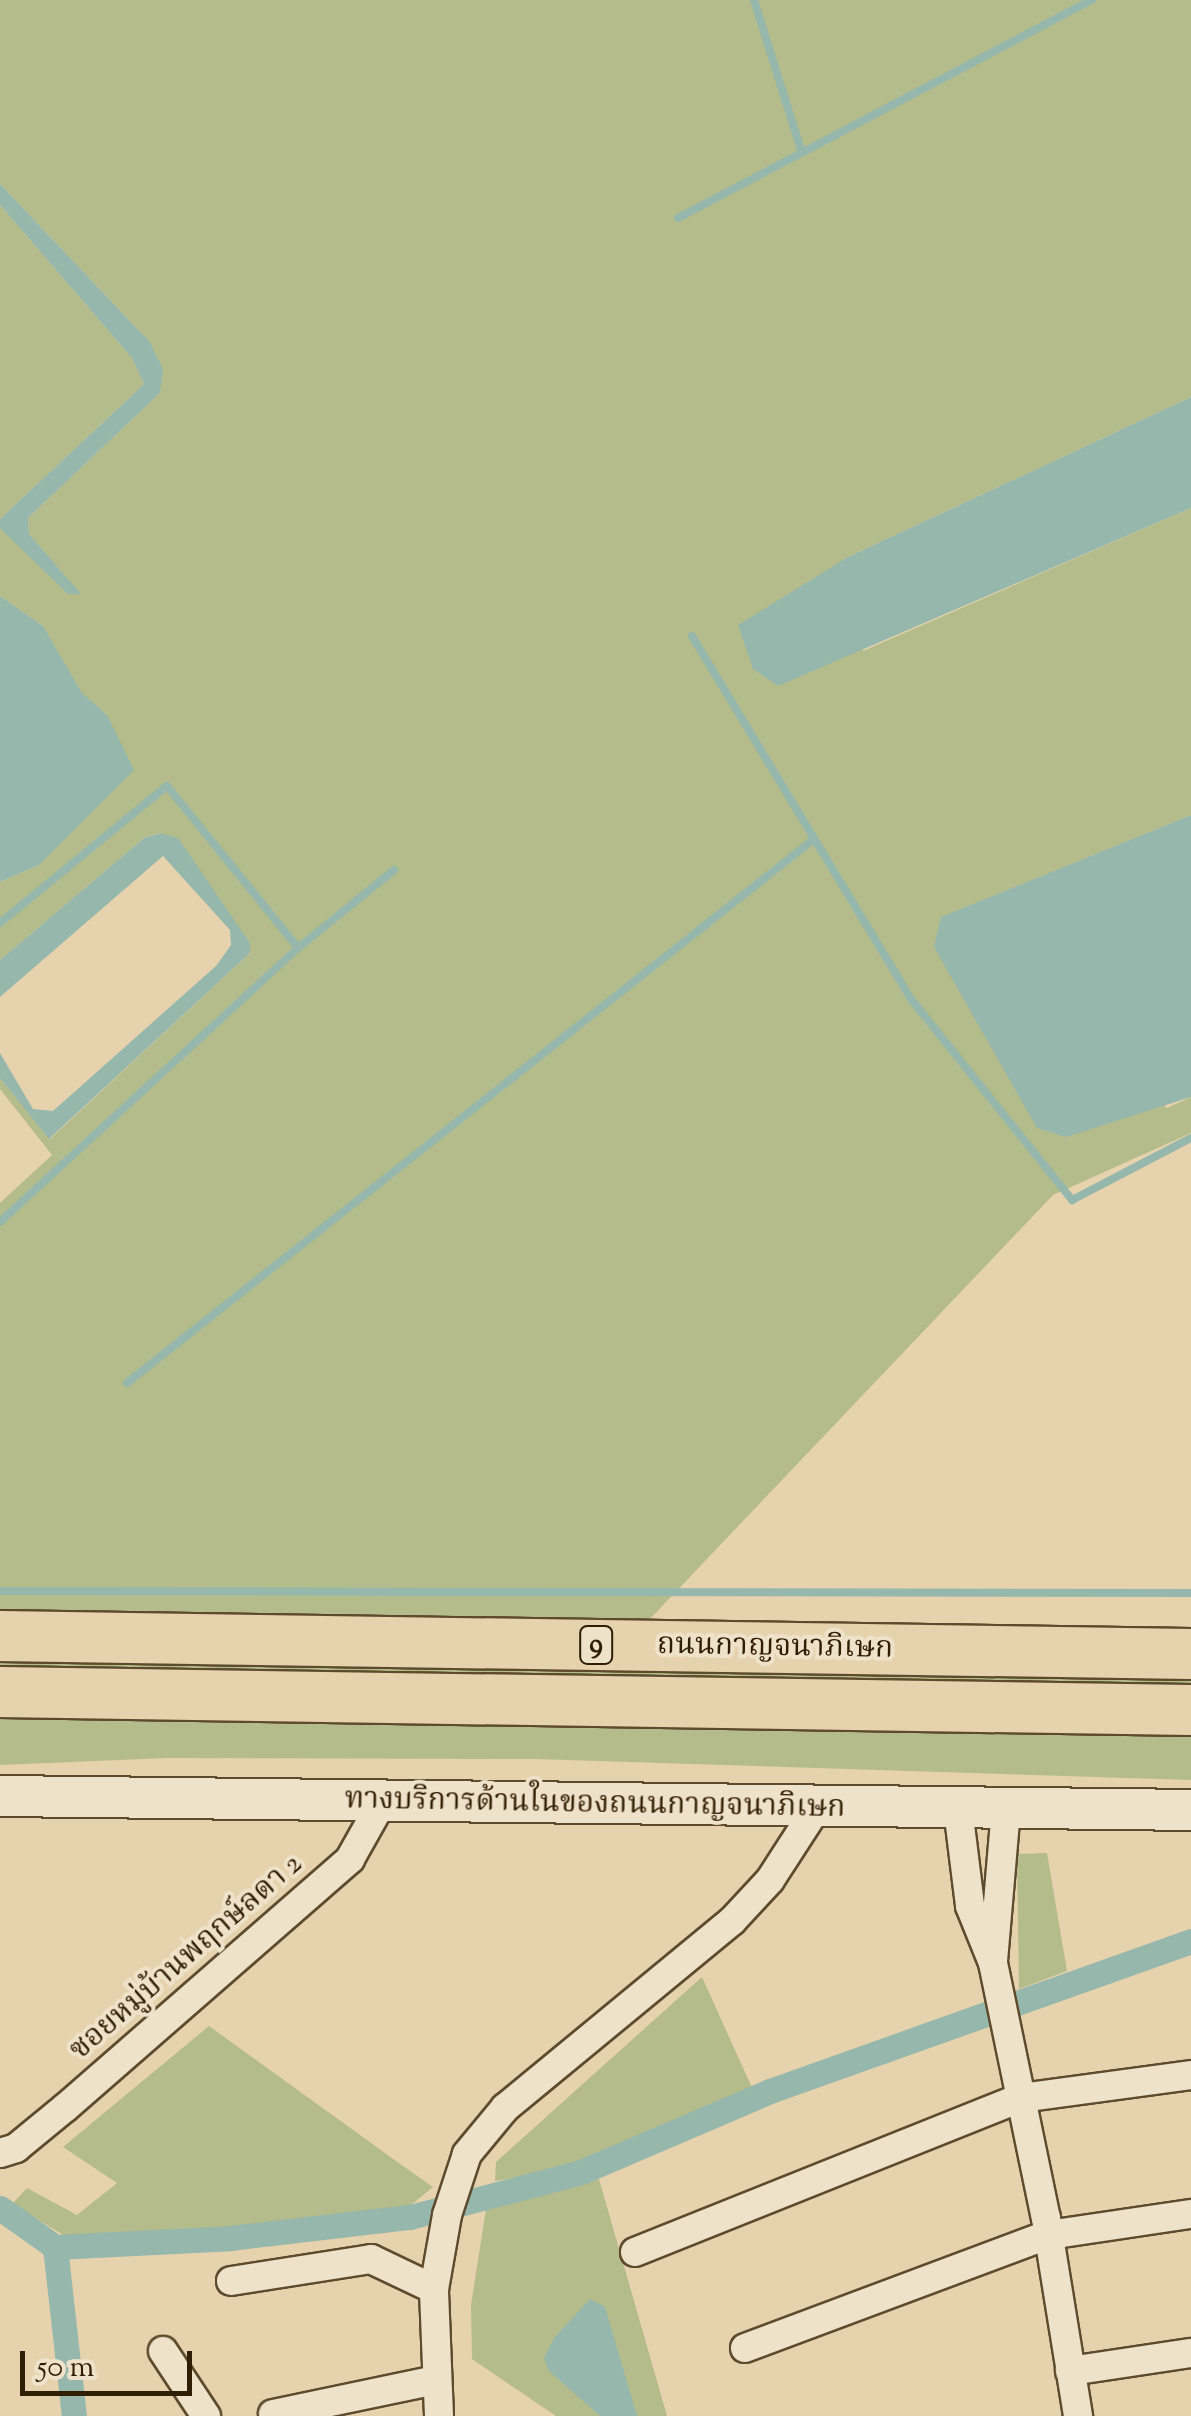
<!DOCTYPE html>
<html>
<head>
<meta charset="utf-8">
<style>
  body { margin:0 }
  #map { position:relative; width:1191px; height:2416px; overflow:hidden; background:#e6d2ad; font-family:"Sorts Mill Goudy","Noto Serif Thai",serif }
  div>[style] { position:absolute }
  .green>* { inset:0; background:#b4bc8b }
  .water>* { inset:0; background:#96b7ac }
  .stream>* { height:8px; margin:-4px; padding:0 4px; transform-origin:4px; border-radius:4px; background:#96b7ac }
  .canal>* { height:25px; margin:-12.5px; padding:0 12.5px; transform-origin:12.5px; border-radius:12.5px; background:#96b7ac }
  .roads { filter:drop-shadow(2px 0 #5e4b2e) drop-shadow(-2px 0 #5e4b2e) drop-shadow(0 2px #5e4b2e) drop-shadow(0 -2px #5e4b2e) }
  .street>* { height:28px; margin:-14px; padding:0 14px; transform-origin:14px; border-radius:14px; background:#efe2ca }
  .secondary>* { height:40px; margin:-20px; padding:0 20px; transform-origin:20px; border-radius:20px; background:#efe2ca }
  .highway>* { height:50px; margin:-25px; padding:0 25px; transform-origin:25px; border-radius:25px; background:#e6d2ad }
  span { translate:-50% -50%; white-space:nowrap; text-align:center; line-height:1.15; -webkit-text-stroke:8px #efe2ca; paint-order:stroke }
  .shield-label span { padding:2px 8px; background:#efe2ca; border:2px solid; border-radius:8px; -webkit-text-stroke-width:0 }
  .shield-label { font-size:28px; color:#301e04; font-weight:700 }
  .street-label { font-size:30px; color:#301e04 }
  .scale { position:absolute; left:20px; top:2351px; width:172px; height:45px; box-sizing:border-box; border:5px solid #301e04; border-top:0; padding-left:12px; font-size:30px; line-height:35px; white-space:nowrap; color:#301e04; -webkit-text-stroke:8px #efe2ca; paint-order:stroke }
</style>
</head>
<body>
<div id="map">
  <div class="green">
    <div style="clip-path:polygon(0 0,1191px 0,1191px 397px,848px 557px,863px 651px,1191px 508px,1191px 815px,942px 917px,1167px 1108px,1191px 1097px,1191px 1133px,1053px 1195px,647px 1622px,1191px 1633px,1191px 1780px,535px 1759px,167px 1758px,0 1765px,0 1203px,52px 1155px,0 1089px,0 1078px,50px 1139px,250px 953px,250px 943px,159px 833px,144px 838px,0 960px,0 882px,39px 865px,107px 715px,82px 694px,43px 626px,0 596px,0 528px,80px 594px,29px 534px,28px 518px,160px 393px,149px 341px,0 184px)"></div>
    <div style="clip-path:polygon(0 205px,132px 358px,144px 384px,0 519px)"></div>
    <div style="clip-path:polygon(1047px 1853px,1067px 1971px,1019px 1989px,1017px 1854px)"></div>
    <div style="clip-path:polygon(702px 1977px,753px 2090px,581px 2166px,495px 2181px,496px 2162px)"></div>
    <div style="clip-path:polygon(209px 2026px,403px 2166px,433px 2187px,405px 2210px,201px 2232px,65px 2236px,12px 2204px,27px 2188px,77px 2215px,117px 2183px,63px 2147px)"></div>
    <div style="clip-path:polygon(599px 2179px,667px 2416px,556px 2416px,472px 2359px,471px 2305px,486px 2209px)"></div>
  </div>
  <div class="water">
    <div style="clip-path:polygon(0 184px,149px 341px,163px 369px,160px 393px,28px 518px,29px 534px,81px 594px,68px 594px,0 528px,0 519px,144px 384px,132px 358px,0 205px)"></div>
    <div style="clip-path:polygon(1191px 397px,1191px 508px,778px 686px,753px 669px,738px 625px,848px 557px)"></div>
    <div style="clip-path:polygon(0 596px,43px 626px,82px 693px,107px 715px,134px 770px,39px 865px,0 882px)"></div>
    <div style="clip-path:polygon(1191px 815px,1191px 1097px,1066px 1137px,1037px 1128px,934px 947px,941px 917px)"></div>
    <div style="clip-path:polygon(160px 833px,178px 838px,250px 943px,250px 953px,49px 1139px,0 1078px,0 1053px,33px 1109px,53px 1111px,216px 966px,231px 945px,230px 930px,163px 856px,0 997px,0 960px,144px 838px)"></div>
    <div style="clip-path:polygon(590px 2299px,605px 2307px,637px 2416px,600px 2416px,549px 2371px,544px 2358px,554px 2338px)"></div>
  </div>
  <div class="stream">
    <div style="left:754px;top:0;width:157px;rotate:72.6deg"></div>
    <div style="left:678px;top:218px;width:468px;rotate:-27.8deg"></div>
    <div style="left:692px;top:636px;width:424px;rotate:58.9deg"></div>
    <div style="left:911px;top:999px;width:258px;rotate:51.3deg"></div>
    <div style="left:1072px;top:1200px;width:134px;rotate:-27.5deg"></div>
    <div style="left:0;top:923px;width:216px;rotate:-39.4deg"></div>
    <div style="left:167px;top:786px;width:208px;rotate:51deg"></div>
    <div style="left:0;top:1222px;width:405px;rotate:-42.6deg"></div>
    <div style="left:298px;top:948px;width:124px;rotate:-39.1deg"></div>
    <div style="left:127px;top:1383px;width:876px;rotate:-38.37deg"></div>
    <div style="left:0;top:1591px;width:1191px;rotate:0.1deg"></div>
  </div>
  <div class="canal">
    <div style="left:0;top:2208px;width:67px;rotate:35.3deg"></div>
    <div style="left:55px;top:2247px;width:170px;rotate:83.6deg"></div>
    <div style="left:55px;top:2247px;width:175px;rotate:-2.9deg"></div>
    <div style="left:230px;top:2238px;width:181px;rotate:-6.7deg"></div>
    <div style="left:410px;top:2217px;width:177px;rotate:-14.7deg"></div>
    <div style="left:581px;top:2172px;width:206px;rotate:-23.2deg"></div>
    <div style="left:770px;top:2091px;width:447px;rotate:-19.6deg"></div>
  </div>
  <div class="roads">
    <div class="street">
      <div style="left:958px;top:1809px;width:98px;rotate:82.9deg"></div>
      <div style="left:970px;top:1906px;width:61px;rotate:68deg"></div>
      <div style="left:993px;top:1963px;width:260px;rotate:78.3deg"></div>
      <div style="left:1046px;top:2218px;width:201px;rotate:80.8deg"></div>
      <div style="left:993px;top:1961px;width:153px;rotate:-85.1deg"></div>
      <div style="left:0;top:2153px;width:17px;rotate:-17deg"></div>
      <div style="left:16px;top:2148px;width:65px;rotate:-39.4deg"></div>
      <div style="left:66px;top:2107px;width:377px;rotate:-41.1deg"></div>
      <div style="left:350px;top:1859px;width:65px;rotate:-60.7deg"></div>
      <div style="left:635px;top:2252px;width:416px;rotate:-21.8deg"></div>
      <div style="left:1021px;top:2098px;width:172px;rotate:-7.7deg"></div>
      <div style="left:231px;top:2281px;width:142px;rotate:-8.9deg"></div>
      <div style="left:371px;top:2259px;width:70px;rotate:25.5deg"></div>
      <div style="left:745px;top:2348px;width:323px;rotate:-20.5deg"></div>
      <div style="left:1048px;top:2235px;width:145px;rotate:-8.4deg"></div>
      <div style="left:163px;top:2351px;width:78px;rotate:56.5deg"></div>
      <div style="left:1070px;top:2371px;width:122px;rotate:-8.5deg"></div>
      <div style="left:273px;top:2414px;width:167px;rotate:-11.8deg"></div>
      <div style="left:439px;top:2416px;width:127px;rotate:-92.3deg"></div>
      <div style="left:434px;top:2289px;width:75px;rotate:-80deg"></div>
      <div style="left:447px;top:2215px;width:64px;rotate:-71.8deg"></div>
      <div style="left:467px;top:2154px;width:60px;rotate:-50.4deg"></div>
      <div style="left:505px;top:2108px;width:294px;rotate:-39.5deg"></div>
      <div style="left:732px;top:1921px;width:56px;rotate:-47.2deg"></div>
      <div style="left:770px;top:1880px;width:85px;rotate:-57.1deg"></div>
    </div>
    <div class="secondary">
      <div style="left:0;top:1796px;width:1191px;rotate:0.67deg"></div>
    </div>
    <div class="highway">
      <div style="left:0;top:1636px;width:1191px;rotate:0.87deg"></div>
      <div style="left:0;top:1692px;width:1191px;rotate:0.87deg"></div>
    </div>
  </div>
  <div class="shield-label">
    <span style="left:596px;top:1645px">9</span>
  </div>
  <div class="street-label">
    <span style="left:775px;top:1648px;rotate:1deg">ถนนกาญจนาภิเษก</span>
    <span style="left:595px;top:1805px;rotate:1deg">ทางบริการด้านในของถนนกาญจนาภิเษก</span>
    <span style="left:187px;top:1958px;rotate:-41deg">ซอยหมู่บ้านพฤกษ์ลดา 2</span>
  </div>
  <div class="scale">50 m</div>
</div>
</body>
</html>
